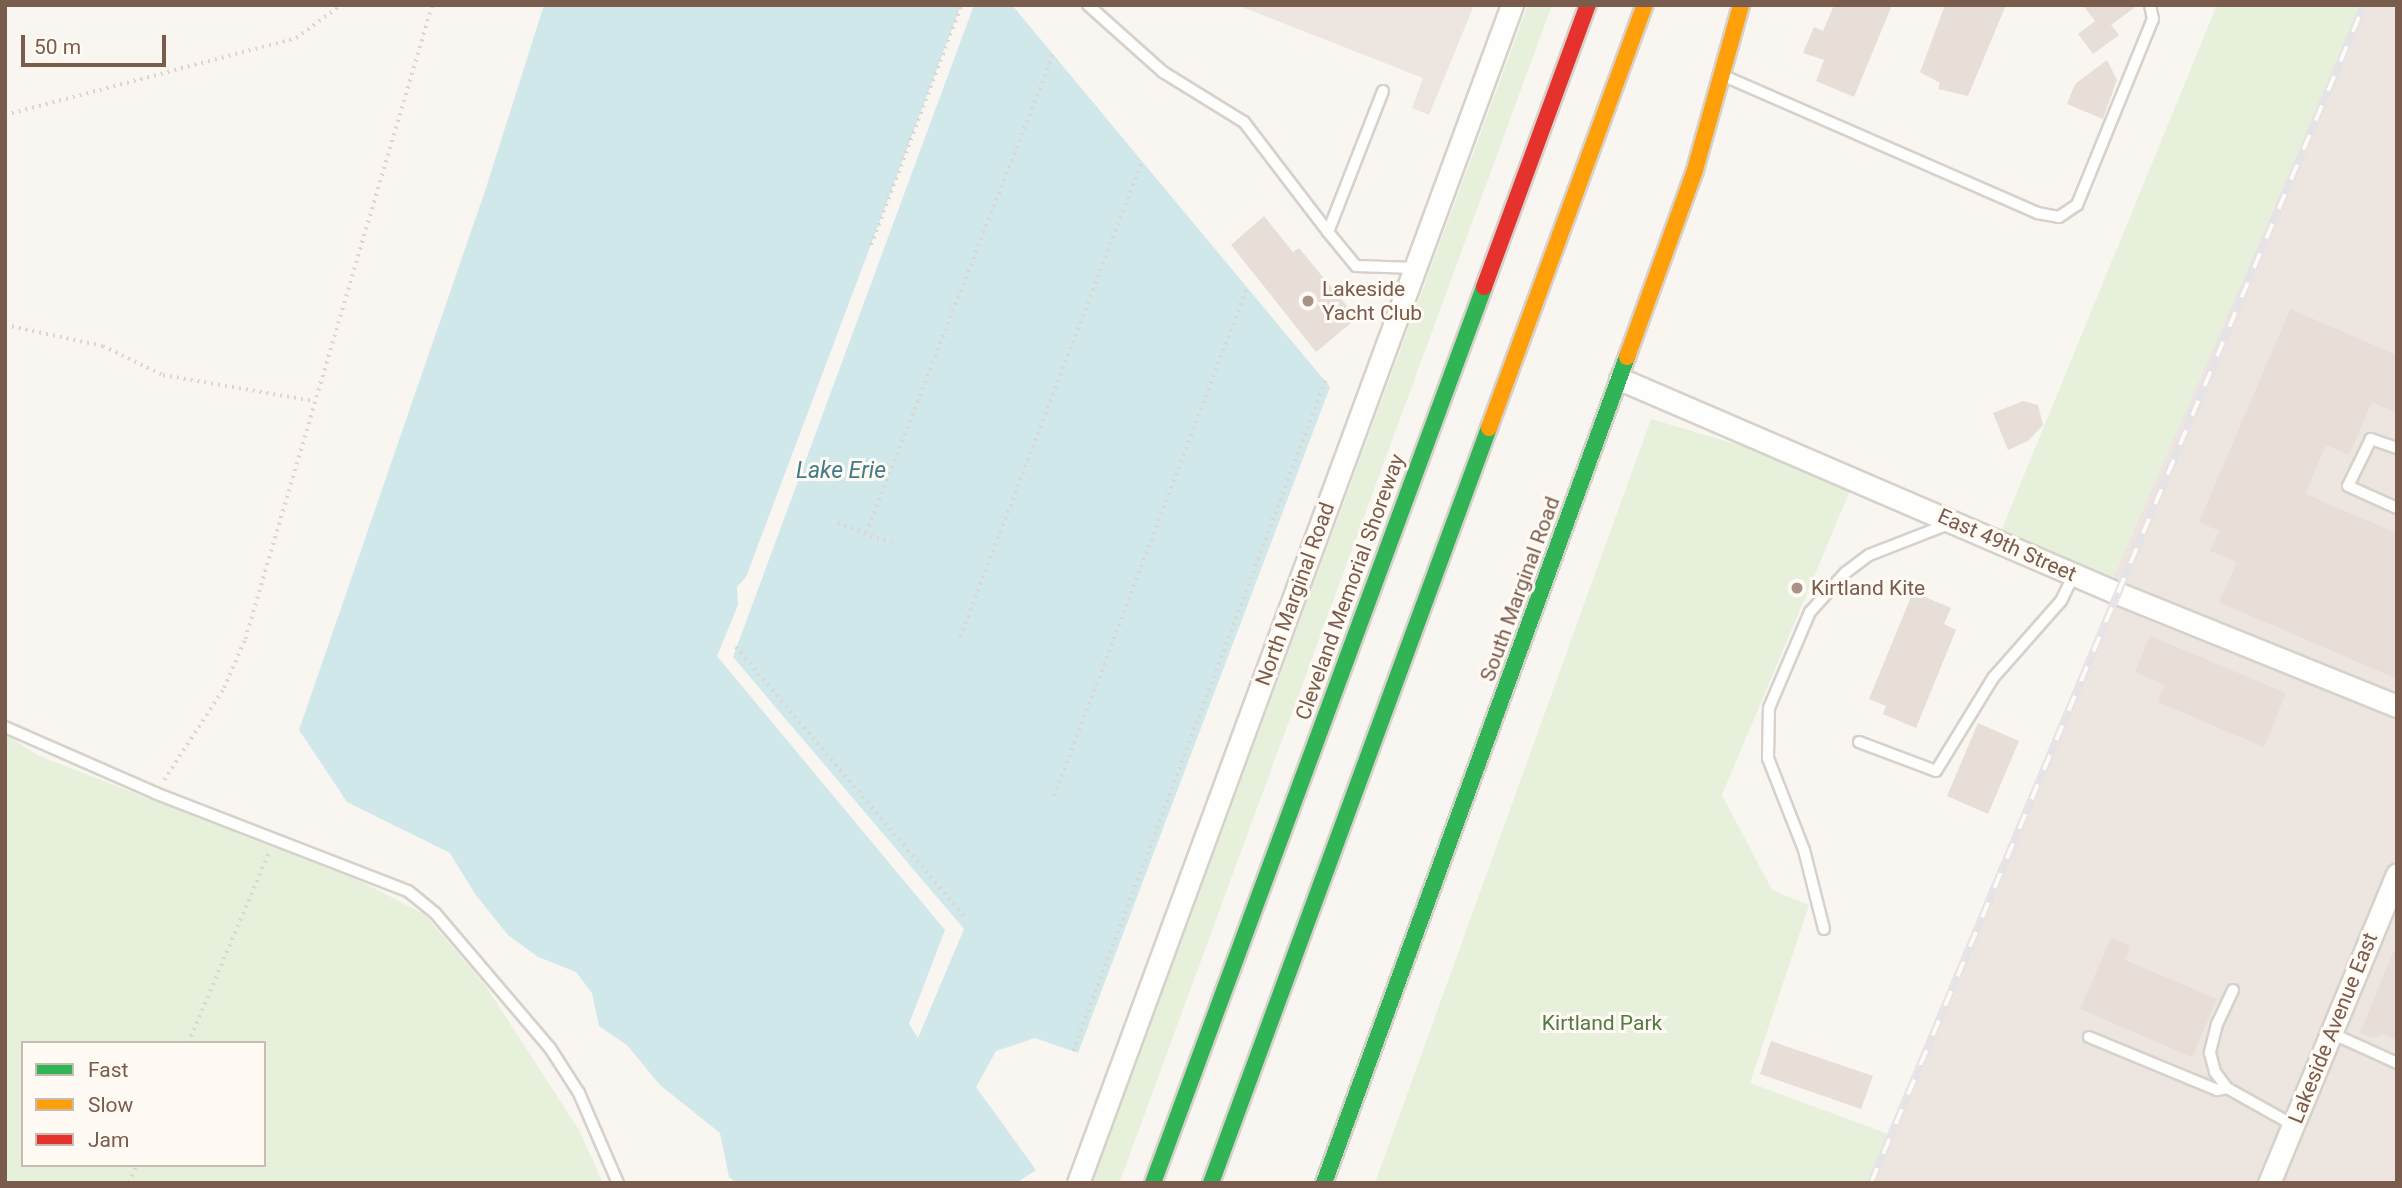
<!DOCTYPE html>
<html>
<head>
<meta charset="utf-8">
<style>
  body { margin:0 }
  #map { position:relative; width:2402px; height:1188px; overflow:hidden; background:#f9f5f0; font-family:Roboto,sans-serif }
  div>[style] { position:absolute }
  .industrial>* { inset:0; background:#ede5e0 }
  .green>* { inset:0; background:#e7f0db }
  .water>* { inset:0; background:#d0e8ea }
  .pier>* { inset:0; background:#f9f5f0 }
  .building>* { inset:0; background:#e6ded7 }
  .path>* { height:3.5px; margin-top:-1.75px; transform-origin:0; background:repeating-linear-gradient(90deg,#dcd5d0 0 2px,transparent 0 7px) }
  .roads { filter:drop-shadow(2px 0 #d7d1cb) drop-shadow(-2px 0 #d7d1cb) drop-shadow(0 2px #d7d1cb) drop-shadow(0 -2px #d7d1cb) }
  .lane>* { height:10px; margin:-5px; padding:0 5px; transform-origin:5px; border-radius:5px; background:#fefefd }
  .street>* { height:21px; margin:-10.5px; padding:0 10.5px; transform-origin:10.5px; border-radius:10.5px; background:#fefefd }
  .fast>* { height:16px; margin:-8px; padding:0 8px; transform-origin:8px; border-radius:8px; background:#30b455 }
  .slow>* { height:16px; margin:-8px; padding:0 8px; transform-origin:8px; border-radius:8px; background:#ff9f0a }
  .jam>* { height:16px; margin:-8px; padding:0 8px; transform-origin:8px; border-radius:8px; background:#e5322d }
  .rail>* { height:8px; margin-top:-4px; transform-origin:0; background:repeating-linear-gradient(90deg,#fffaf3 0 16px,#e6e3e7 0 32px); box-sizing:border-box; border-block:2px solid #e6e3e7 }
  .dots>* { width:19px; height:19px; translate:-50% -50%; box-sizing:border-box; border:4px solid #fffaf3; border-radius:50% }
  span { translate:-50% -50%; white-space:nowrap; text-align:center; line-height:1.15; -webkit-text-stroke:6px #fffaf3; paint-order:stroke }
  .poi-label { font-size:21px; color:#7a5c4d }
  .left { translate:0 -50%; text-align:left }
  .street-label { font-size:21px; color:#7a5c4d }
  .park-label { font-size:21px; color:#537a41 }
  .water-label { font-size:23px; color:#437c86; font-style:italic }
  .frame { position:absolute; inset:0; border:7px solid #7a5c4d; pointer-events:none }
  .legend { position:absolute; left:21px; top:1041px; width:245px; height:126px; box-sizing:border-box; background:#fffaf3; border:2px solid #cabbb1; margin:0; padding:9px 12px; list-style:none; font-size:21px; color:#7a5c4d }
  .legend li { display:flex; align-items:center; gap:14px; height:35px }
  .legend b { width:35px; border:2px solid #cabbb1 }
  .scale { position:absolute; left:21px; top:35px; width:145px; height:32px; box-sizing:border-box; border:4px solid #7a5c4d; border-top:0; padding-left:9px; font-size:21px; line-height:24px; white-space:nowrap; color:#7a5c4d; -webkit-text-stroke:5px #fffaf3; paint-order:stroke }
</style>
</head>
<body>
<div id="map">
  <div class="industrial">
    <div style="clip-path:polygon(1237px 5px,1474px 5px,1429px 115px,1412px 108px,1423px 78px)"></div>
    <div style="clip-path:polygon(2362px 5px,2397px 5px,2397px 1183px,1871px 1183px,2117px 593px,2108px 589px)"></div>
  </div>
  <div class="green">
    <div style="clip-path:polygon(1528px 5px,1552px 5px,1127px 1162px,1119px 1183px,1092px 1183px)"></div>
    <div style="clip-path:polygon(2217px 5px,2362px 5px,2108px 589px,1997px 541px)"></div>
    <div style="clip-path:polygon(1651px 419px,1855px 479px,1722px 795px,1772px 890px,1809px 905px,1750px 1083px,1891px 1135px,1871px 1183px,1375px 1183px)"></div>
    <div style="clip-path:polygon(evenodd,5px 734px,37px 755px,360px 881px,424px 914px,485px 985px,579px 1130px,603px 1183px,5px 1183px,5px 734px,23px 1043px,264px 1043px,264px 1165px,23px 1165px,23px 1043px)"></div>
  </div>
  <div class="water">
    <div style="clip-path:polygon(544px 5px,1012px 5px,1330px 387px,1078px 1053px,1035px 1038px,996px 1051px,976px 1087px,1036px 1170px,1016px 1183px,736px 1183px,729px 1177px,720px 1133px,660px 1085px,627px 1045px,599px 1026px,592px 993px,576px 972px,538px 957px,508px 935px,475px 894px,450px 853px,347px 802px,299px 730px,485px 191px)"></div>
  </div>
  <div class="pier">
    <div style="clip-path:polygon(961px 5px,974px 5px,733px 657px,964px 929px,918px 1038px,909px 1024px,945px 930px,717px 656px,738px 605px,737px 587px,746px 577px)"></div>
  </div>
  <div class="building">
    <div style="clip-path:polygon(1834px 5px,1892px 5px,1854px 97px,1816px 81px,1824px 60px,1803px 53px,1814px 27px,1823px 31px)"></div>
    <div style="clip-path:polygon(1945px 5px,2006px 5px,1968px 96px,1938px 89px,1940px 83px,1920px 72px)"></div>
    <div style="clip-path:polygon(2083px 5px,2138px 5px,2111px 25px,2119px 35px,2093px 54px,2078px 34px,2095px 21px)"></div>
    <div style="clip-path:polygon(2107px 60px,2117px 80px,2103px 119px,2067px 104px,2075px 84px)"></div>
    <div style="clip-path:polygon(1264px 216px,1293px 252px,1299px 248px,1357px 318px,1316px 352px,1231px 245px)"></div>
    <div style="clip-path:polygon(2290px 309px,2397px 355px,2397px 413px,2372px 402px,2349px 455px,2326px 445px,2305px 494px,2397px 533px,2397px 679px,2219px 602px,2237px 562px,2210px 551px,2219px 531px,2199px 522px)"></div>
    <div style="clip-path:polygon(2023px 401px,2038px 405px,2043px 425px,2028px 441px,2008px 450px,1993px 413px)"></div>
    <div style="clip-path:polygon(1913px 592px,1951px 608px,1944px 624px,1956px 630px,1916px 728px,1883px 714px,1886px 706px,1869px 699px)"></div>
    <div style="clip-path:polygon(2150px 636px,2286px 693px,2264px 747px,2158px 702px,2165px 685px,2135px 672px)"></div>
    <div style="clip-path:polygon(1978px 723px,2019px 741px,1988px 814px,1947px 796px)"></div>
    <div style="clip-path:polygon(2111px 938px,2130px 946px,2125px 960px,2217px 999px,2192px 1057px,2080px 1009px)"></div>
    <div style="clip-path:polygon(2397px 943px,2397px 1040px,2384px 1034px,2373px 1038px,2360px 1033px)"></div>
    <div style="clip-path:polygon(1771px 1041px,1873px 1076px,1861px 1109px,1760px 1074px)"></div>
  </div>
  <div class="path">
    <div style="left:5px;top:115px;width:301px;rotate:-14.8deg"></div>
    <div style="left:296px;top:38px;width:56px;rotate:-36.3deg"></div>
    <div style="left:871px;top:245px;width:256px;rotate:-69.4deg"></div>
    <div style="left:5px;top:325px;width:100px;rotate:12.1deg"></div>
    <div style="left:103px;top:346px;width:67px;rotate:25.8deg"></div>
    <div style="left:163px;top:375px;width:153px;rotate:9.8deg"></div>
    <div style="left:838px;top:523px;width:57px;rotate:20.7deg"></div>
    <div style="left:866px;top:533px;width:514px;rotate:-68.67deg"></div>
    <div style="left:960px;top:637px;width:510px;rotate:-69.08deg"></div>
    <div style="left:736px;top:647px;width:357px;rotate:49.7deg"></div>
    <div style="left:164px;top:780px;width:110px;rotate:-56.9deg"></div>
    <div style="left:224px;top:688px;width:53px;rotate:-66.8deg"></div>
    <div style="left:245px;top:639px;width:661px;rotate:-73.57deg"></div>
    <div style="left:1054px;top:796px;width:544px;rotate:-69.23deg"></div>
    <div style="left:188px;top:1043px;width:207px;rotate:-67deg"></div>
    <div style="left:1073px;top:1051px;width:716px;rotate:-69.39deg"></div>
    <div style="left:129px;top:1183px;width:19px;rotate:-69deg"></div>
  </div>
  <div class="roads">
    <div class="lane">
      <div style="left:1088px;top:5px;width:101px;rotate:41.8deg"></div>
      <div style="left:1163px;top:72px;width:95px;rotate:31.7deg"></div>
      <div style="left:1244px;top:122px;width:138px;rotate:52.6deg"></div>
      <div style="left:1724px;top:76px;width:342px;rotate:23.6deg"></div>
      <div style="left:2037px;top:213px;width:22px;rotate:10deg"></div>
      <div style="left:2059px;top:217px;width:22px;rotate:-34deg"></div>
      <div style="left:2077px;top:205px;width:201px;rotate:-67.8deg"></div>
      <div style="left:2153px;top:19px;width:14px;rotate:-102deg"></div>
      <div style="left:1383px;top:91px;width:151px;rotate:111.3deg"></div>
      <div style="left:1328px;top:232px;width:44px;rotate:50.5deg"></div>
      <div style="left:1356px;top:266px;width:60px;rotate:1.9deg"></div>
      <div style="left:2397px;top:448px;width:28px;rotate:-161deg"></div>
      <div style="left:2371px;top:439px;width:52px;rotate:116.1deg"></div>
      <div style="left:2348px;top:486px;width:54px;rotate:24.2deg"></div>
      <div style="left:5px;top:727px;width:164px;rotate:23.7deg"></div>
      <div style="left:155px;top:793px;width:271px;rotate:21.2deg"></div>
      <div style="left:408px;top:891px;width:35px;rotate:39deg"></div>
      <div style="left:435px;top:913px;width:177px;rotate:49.6deg"></div>
      <div style="left:550px;top:1048px;width:54px;rotate:57.2deg"></div>
      <div style="left:579px;top:1093px;width:98px;rotate:66.6deg"></div>
      <div style="left:1859px;top:742px;width:82px;rotate:20.6deg"></div>
      <div style="left:1936px;top:771px;width:109px;rotate:-58.5deg"></div>
      <div style="left:1993px;top:678px;width:103px;rotate:-48.6deg"></div>
      <div style="left:2061px;top:601px;width:30px;rotate:-64deg"></div>
      <div style="left:1824px;top:929px;width:81px;rotate:-104.2deg"></div>
      <div style="left:1804px;top:850px;width:99px;rotate:-111.4deg"></div>
      <div style="left:1768px;top:758px;width:50px;rotate:-88.9deg"></div>
      <div style="left:1769px;top:708px;width:104px;rotate:-66.9deg"></div>
      <div style="left:1810px;top:612px;width:52px;rotate:-48.1deg"></div>
      <div style="left:1845px;top:573px;width:30px;rotate:-37deg"></div>
      <div style="left:1869px;top:555px;width:88px;rotate:-21.3deg"></div>
      <div style="left:2233px;top:990px;width:38px;rotate:115deg"></div>
      <div style="left:2217px;top:1024px;width:30px;rotate:104deg"></div>
      <div style="left:2210px;top:1053px;width:20px;rotate:75deg"></div>
      <div style="left:2215px;top:1072px;width:20px;rotate:53deg"></div>
      <div style="left:2227px;top:1088px;width:76px;rotate:29.3deg"></div>
      <div style="left:2331px;top:1033px;width:72px;rotate:24.4deg"></div>
      <div style="left:2089px;top:1037px;width:139px;rotate:22.5deg"></div>
      <div style="left:2217px;top:1090px;width:10px;rotate:-11deg"></div>
    </div>
    <div class="street">
      <div style="left:1620px;top:379px;width:541px;rotate:23.3deg"></div>
      <div style="left:2117px;top:593px;width:302px;rotate:22deg"></div>
      <div style="left:1078px;top:1183px;width:1255px;rotate:-69.78deg"></div>
      <div style="left:2269px;top:1183px;width:334px;rotate:-67.5deg"></div>
    </div>
    <div class="fast">
      <div style="left:1153px;top:1183px;width:955px;rotate:-69.72deg"></div>
      <div style="left:1211px;top:1183px;width:805px;rotate:-69.79deg"></div>
      <div style="left:1324px;top:1183px;width:880px;rotate:-69.86deg"></div>
    </div>
    <div class="slow">
      <div style="left:1627px;top:357px;width:199px;rotate:-70deg"></div>
      <div style="left:1695px;top:170px;width:171px;rotate:-74.4deg"></div>
      <div style="left:1489px;top:428px;width:451px;rotate:-69.8deg"></div>
    </div>
    <div class="jam">
      <div style="left:1484px;top:287px;width:301px;rotate:-69.8deg"></div>
    </div>
  </div>
  <div class="rail">
    <div style="left:1871px;top:1183px;width:1277px;rotate:-67.29deg"></div>
  </div>
  <div class="dots">
    <div style="left:1308px;top:301px;background:#a69286"></div>
    <div style="left:1797px;top:588px;background:#a69286"></div>
  </div>
  <div class="poi-label">
    <span class="left" style="left:1322px;top:301px">Lakeside<br>Yacht Club</span>
    <span class="left" style="left:1811px;top:588px">Kirtland Kite</span>
  </div>
  <div class="street-label">
    <span style="left:2007px;top:545px;rotate:24deg">East 49th Street</span>
    <span style="left:1350px;top:587px;rotate:-70deg">Cleveland Memorial Shoreway</span>
    <span style="left:1520px;top:589px;rotate:-70deg">South Marginal Road</span>
    <span style="left:1295px;top:594px;rotate:-70deg">North Marginal Road</span>
    <span style="left:2333px;top:1028px;rotate:-68deg">Lakeside Avenue East</span>
  </div>
  <div class="park-label">
    <span style="left:1602px;top:1023px">Kirtland Park</span>
  </div>
  <div class="water-label">
    <span style="left:841px;top:471px">Lake Erie</span>
  </div>
  <div class="frame"></div>
  <ul class="legend">
  <li><b style="height:9px;background:#30b455"></b>Fast</li>
  <li><b style="height:9px;background:#ff9f0a"></b>Slow</li>
  <li><b style="height:9px;background:#e5322d"></b>Jam</li>
  </ul>
  <div class="scale">50 m</div>
</div>
</body>
</html>
